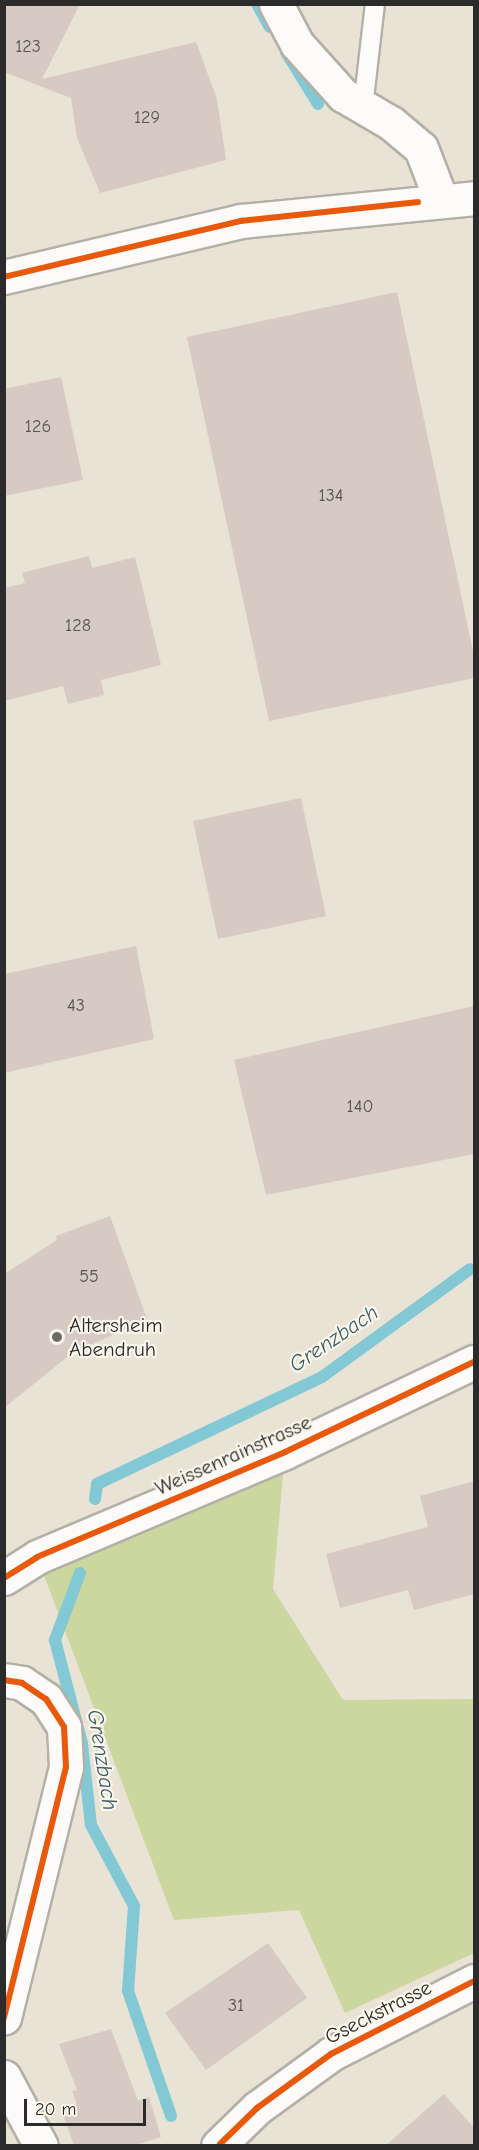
<!DOCTYPE html>
<html>
<head>
<meta charset="utf-8">
<style>
  body { margin:0 }
  #map { position:relative; width:479px; height:2150px; overflow:hidden; background:#e8e3d4; font-family:"Comic Neue",sans-serif }
  div>[style] { position:absolute }
  .green>* { inset:0; background:#cbd79f }
  .stream>* { height:12px; margin:-6px; padding:0 6px; transform-origin:6px; border-radius:6px; background:#82c8d5 }
  .building>* { inset:0; background:#d6cac3 }
  .roads { filter:drop-shadow(2px 0 #b3b0a7) drop-shadow(-2px 0 #b3b0a7) drop-shadow(0 2px #b3b0a7) drop-shadow(0 -2px #b3b0a7) }
  .service>* { height:18px; margin:-9px; padding:0 9px; transform-origin:9px; border-radius:9px; background:#fcfbf9 }
  .minor>* { height:33px; margin:-16.5px; padding:0 16.5px; transform-origin:16.5px; border-radius:16.5px; background:#fcfbf9 }
  .tertiary>* { height:33px; margin:-16.5px; padding:0 16.5px; transform-origin:16.5px; border-radius:16.5px; background:#fcfbf9 }
  .cycleway>* { height:6px; margin:-3px; padding:0 3px; transform-origin:3px; border-radius:3px; background:#e8590c }
  .dots>* { width:16px; height:16px; translate:-50% -50%; box-sizing:border-box; border:3px solid #fbf7ec; border-radius:50% }
  span { translate:-50% -50%; white-space:nowrap; text-align:center; line-height:1.15; -webkit-text-stroke:4.5px #fbf7ec; paint-order:stroke }
  .number-label { font-size:18px; color:#565351 }
  .number-label span { -webkit-text-stroke-width:0 }
  .poi-label { font-size:21px; color:#2b2b2b }
  .left { translate:0 -50%; text-align:left }
  .street-label { font-size:21px; color:#2b2b2b }
  .water-label { font-size:22px; color:#3a5e66; font-style:italic }
  .frame { position:absolute; inset:0; border:6px solid #2b2b2b; pointer-events:none }
  .scale { position:absolute; left:24px; top:2099px; width:122px; height:27px; box-sizing:border-box; border:3px solid #2b2b2b; border-top:0; padding-left:8px; font-size:18px; line-height:21px; white-space:nowrap; color:#2b2b2b; -webkit-text-stroke:4px #fbf7ec; paint-order:stroke }
</style>
</head>
<body>
<div id="map">
  <div class="green">
    <div style="clip-path:polygon(285px 1452px,273px 1589px,343px 1700px,474px 1699px,474px 1953px,345px 2013px,299px 1910px,174px 1920px,37px 1557px)"></div>
  </div>
  <div class="stream">
    <div style="left:257px;top:4px;width:26px;rotate:61deg"></div>
    <div style="left:286px;top:52px;width:61px;rotate:58.4deg"></div>
    <div style="left:95px;top:1499px;width:15px;rotate:-82deg"></div>
    <div style="left:97px;top:1484px;width:249px;rotate:-25.4deg"></div>
    <div style="left:322px;top:1377px;width:183px;rotate:-36.1deg"></div>
    <div style="left:80px;top:1573px;width:72px;rotate:110.5deg"></div>
    <div style="left:55px;top:1640px;width:107px;rotate:75.4deg"></div>
    <div style="left:82px;top:1744px;width:81px;rotate:83.7deg"></div>
    <div style="left:91px;top:1825px;width:92px;rotate:62deg"></div>
    <div style="left:134px;top:1906px;width:85px;rotate:94deg"></div>
    <div style="left:128px;top:1991px;width:132px;rotate:71deg"></div>
  </div>
  <div class="building">
    <div style="clip-path:polygon(4px 4px,80px 4px,42px 79px,196px 42px,217px 99px,226px 160px,100px 193px,77px 138px,71px 98px,4px 72px)"></div>
    <div style="clip-path:polygon(397px 292px,474px 656px,474px 678px,269px 721px,187px 337px)"></div>
    <div style="clip-path:polygon(61px 377px,83px 480px,4px 496px,4px 389px)"></div>
    <div style="clip-path:polygon(89px 556px,92px 568px,135px 557px,161px 665px,101px 680px,104px 695px,68px 704px,63px 686px,4px 701px,4px 588px,25px 583px,22px 573px)"></div>
    <div style="clip-path:polygon(301px 798px,326px 916px,218px 939px,193px 821px)"></div>
    <div style="clip-path:polygon(136px 946px,154px 1039px,4px 1073px,4px 974px)"></div>
    <div style="clip-path:polygon(474px 1006px,474px 1154px,266px 1195px,234px 1060px)"></div>
    <div style="clip-path:polygon(110px 1216px,147px 1319px,71px 1354px,4px 1408px,4px 1274px,57px 1240px,56px 1236px)"></div>
    <div style="clip-path:polygon(474px 1481px,474px 1594px,414px 1610px,408px 1590px,340px 1608px,326px 1554px,428px 1527px,420px 1496px)"></div>
    <div style="clip-path:polygon(268px 1943px,307px 1998px,206px 2070px,165px 2013px)"></div>
    <div style="clip-path:polygon(111px 2029px,138px 2101px,149px 2097px,161px 2137px,136px 2145px,74px 2145px,61px 2109px,77px 2104px,72px 2091px,77px 2090px,59px 2044px)"></div>
    <div style="clip-path:polygon(444px 2094px,474px 2128px,474px 2145px,386px 2145px)"></div>
  </div>
  <div class="roads">
    <div class="service">
      <div style="left:363px;top:107px;width:104px;rotate:-83.4deg"></div>
    </div>
    <div class="minor">
      <div style="left:276px;top:4px;width:45px;rotate:62.3deg"></div>
      <div style="left:297px;top:44px;width:69px;rotate:48deg"></div>
      <div style="left:343px;top:95px;width:56px;rotate:30.3deg"></div>
      <div style="left:391px;top:123px;width:39px;rotate:40deg"></div>
      <div style="left:421px;top:148px;width:56px;rotate:69deg"></div>
      <div style="left:4px;top:1578px;width:39px;rotate:-32deg"></div>
      <div style="left:37px;top:1557px;width:269px;rotate:-22.9deg"></div>
      <div style="left:285px;top:1452px;width:209px;rotate:-25.5deg"></div>
      <div style="left:4px;top:1680px;width:18px;rotate:9deg"></div>
      <div style="left:22px;top:1683px;width:29px;rotate:34deg"></div>
      <div style="left:46px;top:1699px;width:33px;rotate:57deg"></div>
      <div style="left:64px;top:1727px;width:40px;rotate:87.1deg"></div>
      <div style="left:66px;top:1767px;width:258px;rotate:103.9deg"></div>
      <div style="left:4px;top:2077px;width:78px;rotate:61.8deg"></div>
    </div>
    <div class="tertiary">
      <div style="left:4px;top:277px;width:244px;rotate:-13.3deg"></div>
      <div style="left:241px;top:221px;width:234px;rotate:-5.6deg"></div>
      <div style="left:218px;top:2146px;width:54px;rotate:-44.3deg"></div>
      <div style="left:257px;top:2108px;width:92px;rotate:-36.1deg"></div>
      <div style="left:331px;top:2054px;width:161px;rotate:-27deg"></div>
    </div>
  </div>
  <div class="cycleway">
    <div style="left:4px;top:277px;width:244px;rotate:-13.3deg"></div>
    <div style="left:241px;top:221px;width:178px;rotate:-6.1deg"></div>
    <div style="left:4px;top:1578px;width:39px;rotate:-32deg"></div>
    <div style="left:37px;top:1557px;width:269px;rotate:-22.9deg"></div>
    <div style="left:285px;top:1452px;width:209px;rotate:-25.5deg"></div>
    <div style="left:4px;top:1680px;width:18px;rotate:9deg"></div>
    <div style="left:22px;top:1683px;width:29px;rotate:34deg"></div>
    <div style="left:46px;top:1699px;width:33px;rotate:57deg"></div>
    <div style="left:64px;top:1727px;width:40px;rotate:87.1deg"></div>
    <div style="left:66px;top:1767px;width:258px;rotate:103.9deg"></div>
    <div style="left:220px;top:2144px;width:52px;rotate:-44.2deg"></div>
    <div style="left:257px;top:2108px;width:92px;rotate:-36.1deg"></div>
    <div style="left:331px;top:2054px;width:161px;rotate:-27deg"></div>
  </div>
  <div class="dots">
    <div style="left:57px;top:1337px;background:#6d6b66"></div>
  </div>
  <div class="number-label">
    <span style="left:28px;top:47px">123</span>
    <span style="left:147px;top:118px">129</span>
    <span style="left:38px;top:427px">126</span>
    <span style="left:331px;top:496px">134</span>
    <span style="left:78px;top:626px">128</span>
    <span style="left:76px;top:1006px">43</span>
    <span style="left:360px;top:1107px">140</span>
    <span style="left:89px;top:1277px">55</span>
    <span style="left:236px;top:2006px">31</span>
  </div>
  <div class="poi-label">
    <span class="left" style="left:69px;top:1337px">Altersheim<br>Abendruh</span>
  </div>
  <div class="street-label">
    <span style="left:233px;top:1455px;rotate:-24deg">Weissenrainstrasse</span>
    <span style="left:378px;top:2012px;rotate:-27deg">Gseckstrasse</span>
  </div>
  <div class="water-label">
    <span style="left:334px;top:1339px;rotate:-34deg">Grenzbach</span>
    <span style="left:102px;top:1760px;rotate:81deg">Grenzbach</span>
  </div>
  <div class="frame"></div>
  <div class="scale">20 m</div>
</div>
</body>
</html>
